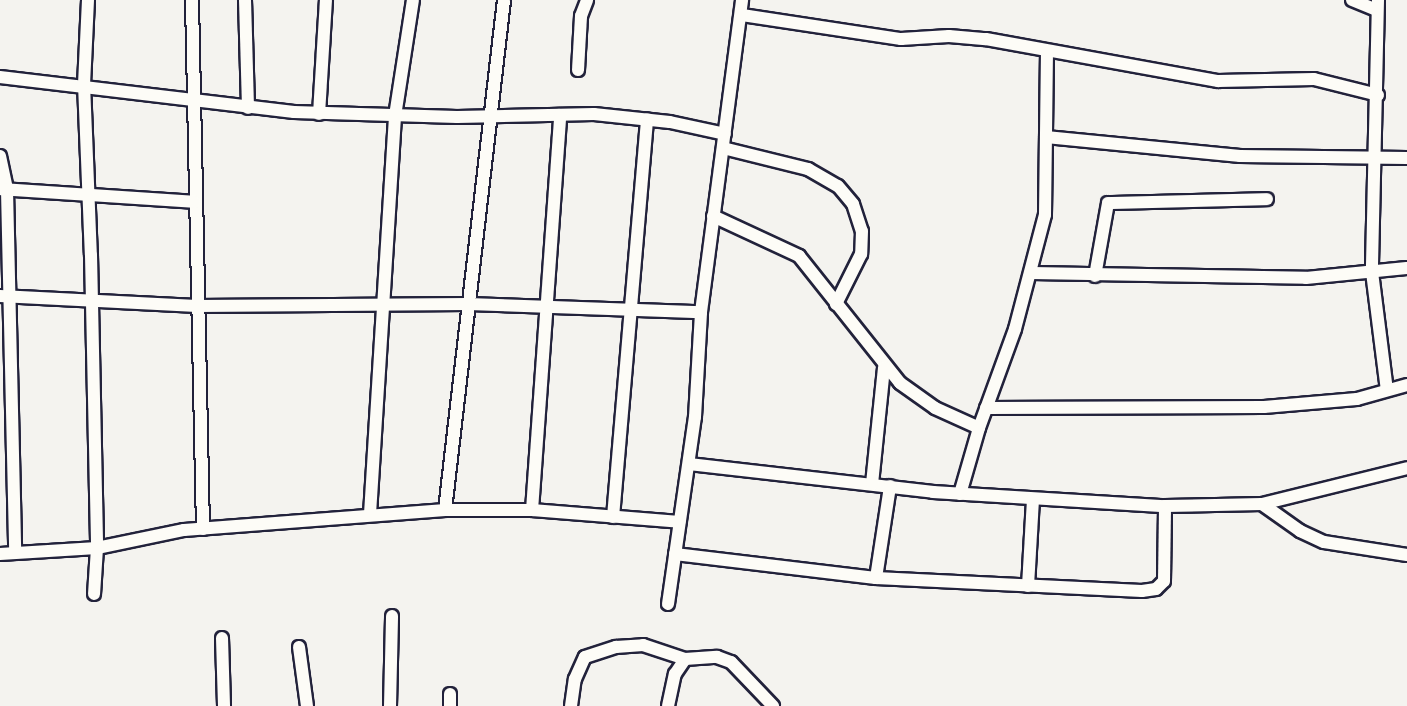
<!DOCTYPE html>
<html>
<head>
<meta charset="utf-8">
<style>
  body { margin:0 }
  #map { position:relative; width:1407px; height:706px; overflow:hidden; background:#f4f3ef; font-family:Caveat,sans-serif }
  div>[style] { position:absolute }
  .roads { filter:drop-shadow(2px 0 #22223b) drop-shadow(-2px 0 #22223b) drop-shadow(0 2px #22223b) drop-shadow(0 -2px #22223b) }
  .minor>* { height:12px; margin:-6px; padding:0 6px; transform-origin:6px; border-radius:6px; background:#fdfcf7 }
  span { translate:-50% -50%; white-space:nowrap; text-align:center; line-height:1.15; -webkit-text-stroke:5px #fdfcf7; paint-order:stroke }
</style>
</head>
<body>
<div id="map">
  <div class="roads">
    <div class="minor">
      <div style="left:88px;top:0;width:84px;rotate:92.7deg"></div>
      <div style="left:84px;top:84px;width:171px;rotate:87.7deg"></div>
      <div style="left:91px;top:255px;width:293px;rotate:88.8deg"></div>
      <div style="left:97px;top:548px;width:46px;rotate:93.7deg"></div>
      <div style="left:192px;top:0;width:529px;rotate:88.81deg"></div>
      <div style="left:245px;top:0;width:108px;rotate:88.4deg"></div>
      <div style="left:1352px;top:0;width:27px;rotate:22deg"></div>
      <div style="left:1378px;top:0;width:272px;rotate:91.3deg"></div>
      <div style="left:1372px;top:272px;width:119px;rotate:82.8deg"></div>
      <div style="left:742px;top:15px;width:161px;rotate:8.6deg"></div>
      <div style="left:901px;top:39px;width:48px;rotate:-3.6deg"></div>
      <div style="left:949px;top:36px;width:37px;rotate:5deg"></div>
      <div style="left:986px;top:39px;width:236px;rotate:10.3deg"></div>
      <div style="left:1218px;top:81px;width:96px;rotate:-1.2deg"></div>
      <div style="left:1314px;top:79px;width:66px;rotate:14deg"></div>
      <div style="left:578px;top:70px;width:54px;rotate:-86.8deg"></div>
      <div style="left:581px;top:16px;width:17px;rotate:-69deg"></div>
      <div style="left:0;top:77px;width:296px;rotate:6.8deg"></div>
      <div style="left:294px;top:112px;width:163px;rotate:1.8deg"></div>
      <div style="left:457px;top:117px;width:137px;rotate:-1.3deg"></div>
      <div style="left:594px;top:114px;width:76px;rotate:6deg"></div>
      <div style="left:670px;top:122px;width:56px;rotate:12.3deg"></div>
      <div style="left:319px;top:114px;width:114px;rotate:-86.5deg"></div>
      <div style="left:1046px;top:137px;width:195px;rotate:5.6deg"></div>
      <div style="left:1240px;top:156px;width:167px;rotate:0.7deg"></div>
      <div style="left:723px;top:148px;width:88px;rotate:13.9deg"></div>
      <div style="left:808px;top:169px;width:34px;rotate:30deg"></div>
      <div style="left:838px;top:186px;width:23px;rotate:50deg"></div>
      <div style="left:853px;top:204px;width:28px;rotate:72deg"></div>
      <div style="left:862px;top:231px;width:23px;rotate:92deg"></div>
      <div style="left:861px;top:254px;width:56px;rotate:116.6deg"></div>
      <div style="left:0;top:156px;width:35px;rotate:78deg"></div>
      <div style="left:7px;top:190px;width:361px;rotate:88.7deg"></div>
      <div style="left:0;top:189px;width:195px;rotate:3.8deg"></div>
      <div style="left:713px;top:216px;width:95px;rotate:24.9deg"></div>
      <div style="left:799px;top:256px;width:162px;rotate:51.5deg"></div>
      <div style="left:900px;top:383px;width:43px;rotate:35.5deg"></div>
      <div style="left:935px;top:408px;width:48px;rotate:24.4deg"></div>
      <div style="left:1032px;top:273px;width:274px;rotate:1deg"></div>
      <div style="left:1306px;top:278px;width:101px;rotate:-5.7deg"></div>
      <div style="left:1095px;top:276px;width:74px;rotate:-79.9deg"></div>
      <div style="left:1108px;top:203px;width:159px;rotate:-1.4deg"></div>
      <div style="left:0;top:296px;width:197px;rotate:2.9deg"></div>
      <div style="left:197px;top:306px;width:271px;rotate:-0.4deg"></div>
      <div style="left:468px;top:304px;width:233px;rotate:2deg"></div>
      <div style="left:986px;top:408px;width:278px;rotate:-0.2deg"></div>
      <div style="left:1264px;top:407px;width:93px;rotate:-4.9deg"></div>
      <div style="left:1357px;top:399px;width:52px;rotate:-15.6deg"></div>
      <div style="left:689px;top:464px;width:246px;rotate:6.5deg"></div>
      <div style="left:933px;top:492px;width:232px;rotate:3.5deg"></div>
      <div style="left:1165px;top:506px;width:97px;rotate:-1.2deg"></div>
      <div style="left:1262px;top:504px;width:149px;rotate:-13.9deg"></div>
      <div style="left:872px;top:484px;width:117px;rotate:-84.1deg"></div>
      <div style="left:960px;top:494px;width:69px;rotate:-73.9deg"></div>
      <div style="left:979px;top:428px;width:105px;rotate:-70deg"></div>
      <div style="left:1015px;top:329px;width:118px;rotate:-75.3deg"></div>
      <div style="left:1045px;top:215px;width:163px;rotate:-89.3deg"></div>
      <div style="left:1262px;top:504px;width:47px;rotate:35.4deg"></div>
      <div style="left:1300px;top:531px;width:26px;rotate:25deg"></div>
      <div style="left:1324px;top:542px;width:84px;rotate:8.9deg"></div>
      <div style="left:445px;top:510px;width:513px;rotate:-83.4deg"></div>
      <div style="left:532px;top:510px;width:396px;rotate:-85.9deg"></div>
      <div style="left:370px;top:514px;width:399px;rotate:-86.4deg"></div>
      <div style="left:395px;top:116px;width:117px;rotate:-81.2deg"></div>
      <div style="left:613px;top:517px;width:399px;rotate:-85.1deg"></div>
      <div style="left:0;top:554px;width:97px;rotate:-3.5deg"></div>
      <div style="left:97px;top:548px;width:89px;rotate:-11.7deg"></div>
      <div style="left:184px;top:530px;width:262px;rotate:-4.4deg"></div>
      <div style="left:445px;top:510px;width:87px"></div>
      <div style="left:532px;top:510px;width:148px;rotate:4.6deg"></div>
      <div style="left:675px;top:554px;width:202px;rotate:6.8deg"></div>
      <div style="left:876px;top:578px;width:266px;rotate:2.8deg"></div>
      <div style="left:1142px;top:591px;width:14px;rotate:-8deg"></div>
      <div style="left:1156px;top:589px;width:11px;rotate:-45deg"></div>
      <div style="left:1164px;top:581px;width:75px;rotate:-89.2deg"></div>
      <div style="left:876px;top:578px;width:93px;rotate:-81.3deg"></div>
      <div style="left:1028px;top:586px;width:87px;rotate:-86.7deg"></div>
      <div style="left:668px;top:604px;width:189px;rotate:-81.8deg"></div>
      <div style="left:695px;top:417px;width:105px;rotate:-86.7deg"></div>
      <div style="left:701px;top:312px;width:315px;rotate:-82.5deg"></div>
      <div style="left:222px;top:638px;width:68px;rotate:88.3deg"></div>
      <div style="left:299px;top:647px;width:60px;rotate:82.3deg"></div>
      <div style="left:390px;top:706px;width:90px;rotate:-88.7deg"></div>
      <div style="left:450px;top:706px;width:12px;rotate:-90deg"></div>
      <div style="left:571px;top:706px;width:27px;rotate:-82deg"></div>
      <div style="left:575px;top:679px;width:24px;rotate:-66deg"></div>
      <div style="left:585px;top:657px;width:33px;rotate:-18deg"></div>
      <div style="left:616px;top:647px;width:27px;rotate:-4deg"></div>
      <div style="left:643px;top:645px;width:44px;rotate:18.4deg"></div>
      <div style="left:685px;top:659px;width:32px;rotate:-4deg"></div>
      <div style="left:717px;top:657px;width:15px;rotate:20deg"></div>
      <div style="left:731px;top:662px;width:61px;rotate:46.3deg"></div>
      <div style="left:668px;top:706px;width:33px;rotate:-78deg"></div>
      <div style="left:675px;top:674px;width:18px;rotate:-56deg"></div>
    </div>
  </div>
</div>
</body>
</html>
